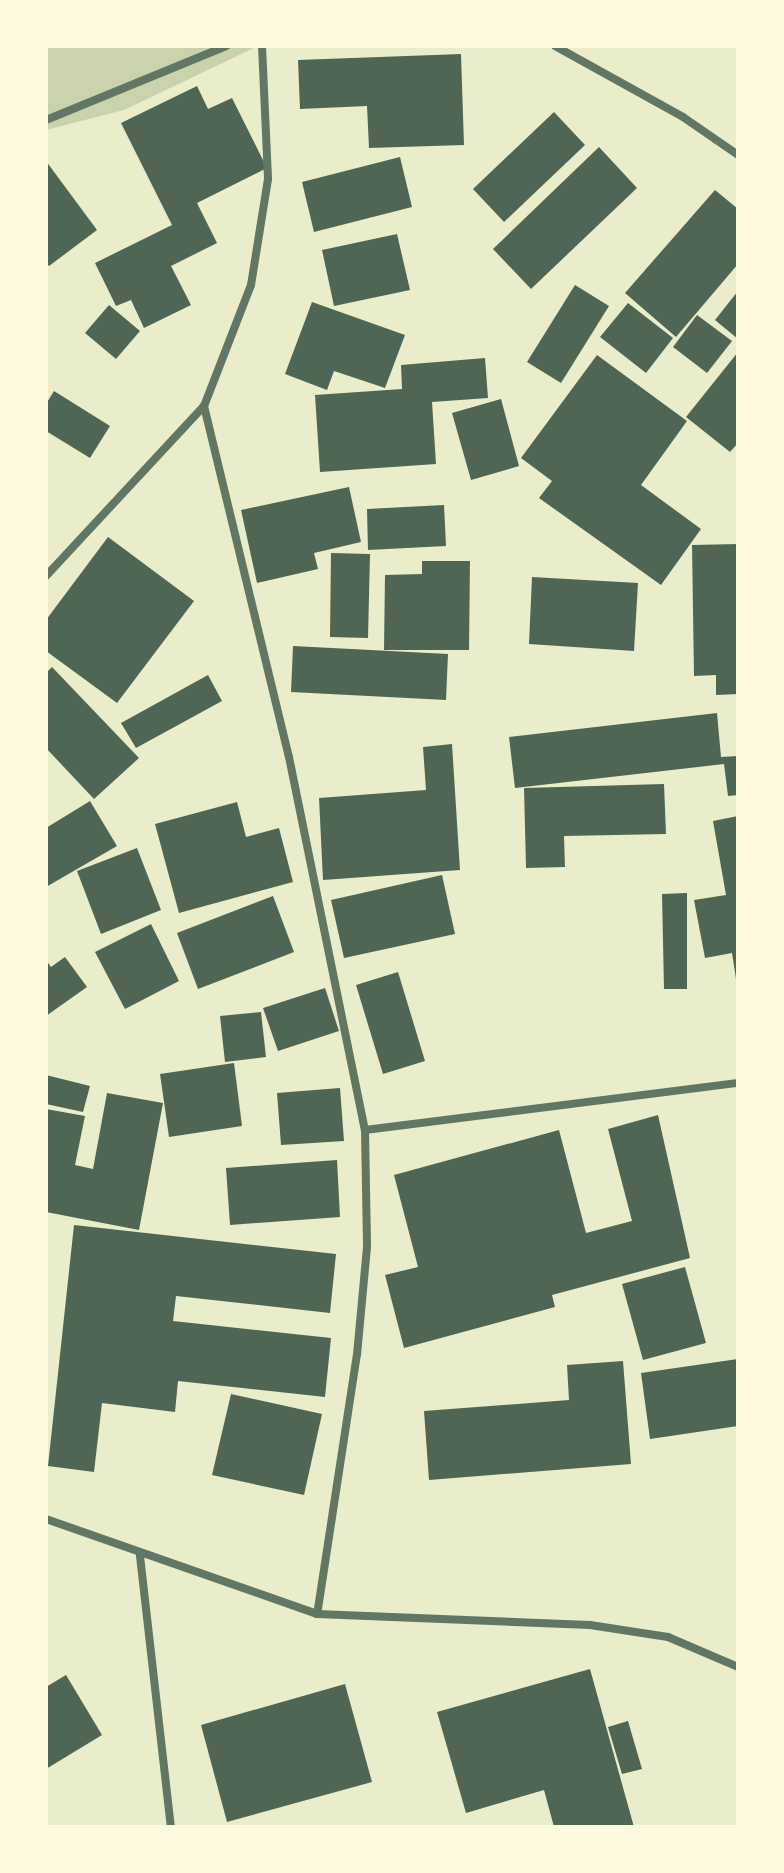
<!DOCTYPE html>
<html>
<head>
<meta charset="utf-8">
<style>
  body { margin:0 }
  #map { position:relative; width:784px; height:1873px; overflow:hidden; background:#e9edc9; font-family:Cabin,sans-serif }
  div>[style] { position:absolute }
  .green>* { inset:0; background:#cad2ad }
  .building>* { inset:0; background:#4f6655 }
  .minor>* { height:8px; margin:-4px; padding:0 4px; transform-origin:4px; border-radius:4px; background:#617663 }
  span { translate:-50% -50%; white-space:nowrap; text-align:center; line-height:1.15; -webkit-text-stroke:6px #fefae0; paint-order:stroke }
  .frame { position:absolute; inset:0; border:48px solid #fefae0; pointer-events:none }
</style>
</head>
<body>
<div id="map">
  <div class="green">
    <div style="clip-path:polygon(46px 46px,258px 46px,124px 110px,46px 130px)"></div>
  </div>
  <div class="building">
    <div style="clip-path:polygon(461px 54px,464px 145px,369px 148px,367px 106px,300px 109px,298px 60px)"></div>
    <div style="clip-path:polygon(197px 86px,208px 109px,232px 98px,267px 168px,197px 203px,217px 243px,171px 266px,191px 305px,144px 328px,131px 300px,116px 306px,95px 263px,172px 225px,121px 123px)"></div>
    <div style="clip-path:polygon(554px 112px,585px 145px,504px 222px,473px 189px)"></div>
    <div style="clip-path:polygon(599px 147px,637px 188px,531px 289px,493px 249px)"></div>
    <div style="clip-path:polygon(400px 157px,412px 207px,314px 232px,302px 182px)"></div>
    <div style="clip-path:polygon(46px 161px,97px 230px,49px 266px,46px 263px)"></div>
    <div style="clip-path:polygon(715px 190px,738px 209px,738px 264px,676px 337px,625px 293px)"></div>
    <div style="clip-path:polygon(397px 234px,410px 290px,334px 306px,322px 250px)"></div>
    <div style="clip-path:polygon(575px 285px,609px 306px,561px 383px,527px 362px)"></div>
    <div style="clip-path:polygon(738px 291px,738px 339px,715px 320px)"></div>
    <div style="clip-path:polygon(312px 302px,405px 335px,385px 388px,334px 371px,327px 390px,285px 374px)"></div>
    <div style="clip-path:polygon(628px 303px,673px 338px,646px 373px,600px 337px)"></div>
    <div style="clip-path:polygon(109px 305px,140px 331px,116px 359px,85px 333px)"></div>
    <div style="clip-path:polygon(697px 315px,732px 341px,707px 373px,673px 347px)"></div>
    <div style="clip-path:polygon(738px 352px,738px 443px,730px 452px,686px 417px)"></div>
    <div style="clip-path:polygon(597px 355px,687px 421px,641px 485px,701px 529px,661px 585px,539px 498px,552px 481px,521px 458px)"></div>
    <div style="clip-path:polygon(485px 358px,488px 398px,432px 402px,436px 464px,320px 472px,315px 395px,402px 389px,401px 365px)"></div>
    <div style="clip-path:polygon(54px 391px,110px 426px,90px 458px,46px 431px,46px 404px)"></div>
    <div style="clip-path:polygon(501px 399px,519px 466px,471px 480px,452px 413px)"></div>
    <div style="clip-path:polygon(349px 487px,361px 542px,314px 553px,318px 569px,257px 583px,241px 510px)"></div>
    <div style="clip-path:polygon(444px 505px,446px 546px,368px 550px,367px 509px)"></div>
    <div style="clip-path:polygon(108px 537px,194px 601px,117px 703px,46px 651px,46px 620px)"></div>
    <div style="clip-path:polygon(738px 544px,738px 694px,716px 695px,716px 675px,694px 676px,692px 545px)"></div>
    <div style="clip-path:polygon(331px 553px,370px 554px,368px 638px,330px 637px)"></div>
    <div style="clip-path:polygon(422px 561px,470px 561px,469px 650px,384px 650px,385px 575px,422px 574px)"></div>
    <div style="clip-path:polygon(532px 577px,638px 583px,634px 651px,529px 644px)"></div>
    <div style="clip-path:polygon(293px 646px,448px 654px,446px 700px,291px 692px)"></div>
    <div style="clip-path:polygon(52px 667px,139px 758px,94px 799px,46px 748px,46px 673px)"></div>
    <div style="clip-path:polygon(208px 675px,222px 701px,136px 748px,121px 723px)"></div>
    <div style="clip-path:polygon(717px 713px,721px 757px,738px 756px,738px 795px,728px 796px,724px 764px,515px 788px,509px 737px)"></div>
    <div style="clip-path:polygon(452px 744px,460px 870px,323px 880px,319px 798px,426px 790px,423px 747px)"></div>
    <div style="clip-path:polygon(664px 784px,666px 834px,564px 836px,565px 867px,526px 868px,524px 788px)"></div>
    <div style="clip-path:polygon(90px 801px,117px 846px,46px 887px,46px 828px)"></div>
    <div style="clip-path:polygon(237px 802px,246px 837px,279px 828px,293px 882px,179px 913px,155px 824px)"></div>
    <div style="clip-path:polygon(738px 816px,738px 979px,736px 979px,732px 953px,705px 958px,694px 900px,726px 895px,713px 821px)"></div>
    <div style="clip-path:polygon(137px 848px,161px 910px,101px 934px,77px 871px)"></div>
    <div style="clip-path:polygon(442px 875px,455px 934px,344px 958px,331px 900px)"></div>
    <div style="clip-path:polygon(687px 893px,687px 989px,664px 989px,662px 894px)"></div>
    <div style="clip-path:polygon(273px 896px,294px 952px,198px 989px,177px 933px)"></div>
    <div style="clip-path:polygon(151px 924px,179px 981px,125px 1009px,95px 952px)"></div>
    <div style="clip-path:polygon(65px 957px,87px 987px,46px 1016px,46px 960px,51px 967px)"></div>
    <div style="clip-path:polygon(398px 972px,425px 1061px,383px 1074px,356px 985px)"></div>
    <div style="clip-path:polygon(325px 988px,339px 1031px,278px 1051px,263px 1008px)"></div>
    <div style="clip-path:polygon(261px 1012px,266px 1057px,225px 1062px,220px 1016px)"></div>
    <div style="clip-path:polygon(234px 1063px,242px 1126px,169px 1137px,160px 1074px)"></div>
    <div style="clip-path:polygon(46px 1075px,90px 1086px,83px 1112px,46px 1104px)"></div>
    <div style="clip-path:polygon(340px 1088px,344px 1141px,281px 1145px,277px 1093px)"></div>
    <div style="clip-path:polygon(107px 1093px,163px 1103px,139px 1230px,46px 1212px,46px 1109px,85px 1116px,75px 1165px,93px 1169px)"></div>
    <div style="clip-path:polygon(658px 1115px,690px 1258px,552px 1295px,555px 1307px,404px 1348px,385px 1275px,418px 1267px,394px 1175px,559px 1130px,586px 1233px,632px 1221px,608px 1129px)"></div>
    <div style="clip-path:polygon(337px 1160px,340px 1217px,230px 1225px,226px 1168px)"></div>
    <div style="clip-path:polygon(74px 1225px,336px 1254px,330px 1313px,176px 1296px,173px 1321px,331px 1338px,325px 1397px,178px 1381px,175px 1412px,102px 1403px,94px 1472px,48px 1466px)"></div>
    <div style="clip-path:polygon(685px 1267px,706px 1343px,643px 1360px,622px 1284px)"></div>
    <div style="clip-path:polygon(738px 1359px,738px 1426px,650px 1439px,641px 1373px)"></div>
    <div style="clip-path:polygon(623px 1361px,631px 1464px,429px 1480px,424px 1411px,569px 1400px,567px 1365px)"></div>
    <div style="clip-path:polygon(231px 1394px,322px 1414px,304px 1495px,212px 1475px)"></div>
    <div style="clip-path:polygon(590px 1669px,634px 1827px,554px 1827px,544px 1790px,466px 1813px,437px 1712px)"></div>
    <div style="clip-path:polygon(66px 1675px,102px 1735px,46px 1769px,46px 1687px)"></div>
    <div style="clip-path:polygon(345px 1684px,372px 1782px,227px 1822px,201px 1725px)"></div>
    <div style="clip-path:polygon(628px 1721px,642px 1769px,622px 1774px,608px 1727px)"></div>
  </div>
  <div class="minor">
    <div style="left:262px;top:46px;width:133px;rotate:87.4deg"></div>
    <div style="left:268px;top:179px;width:107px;rotate:99.1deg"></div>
    <div style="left:251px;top:285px;width:130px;rotate:111.2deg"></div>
    <div style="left:204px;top:406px;width:361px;rotate:76.4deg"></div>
    <div style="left:289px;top:757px;width:381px;rotate:78.5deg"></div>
    <div style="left:365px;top:1130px;width:117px;rotate:89deg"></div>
    <div style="left:367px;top:1247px;width:107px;rotate:95.3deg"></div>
    <div style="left:357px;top:1354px;width:263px;rotate:98.7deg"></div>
    <div style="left:555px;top:46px;width:146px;rotate:29deg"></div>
    <div style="left:683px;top:117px;width:67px;rotate:34.6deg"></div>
    <div style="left:46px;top:120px;width:195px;rotate:-22.3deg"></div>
    <div style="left:46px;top:576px;width:232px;rotate:-47.1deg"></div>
    <div style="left:365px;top:1130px;width:376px;rotate:-7.2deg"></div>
    <div style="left:46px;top:1519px;width:287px;rotate:19.3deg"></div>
    <div style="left:317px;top:1614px;width:273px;rotate:2.3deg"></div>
    <div style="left:590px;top:1625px;width:79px;rotate:8.7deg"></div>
    <div style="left:668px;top:1637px;width:76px;rotate:23.2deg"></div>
    <div style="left:140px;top:1556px;width:273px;rotate:83.5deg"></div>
  </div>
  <div class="frame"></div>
</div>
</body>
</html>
